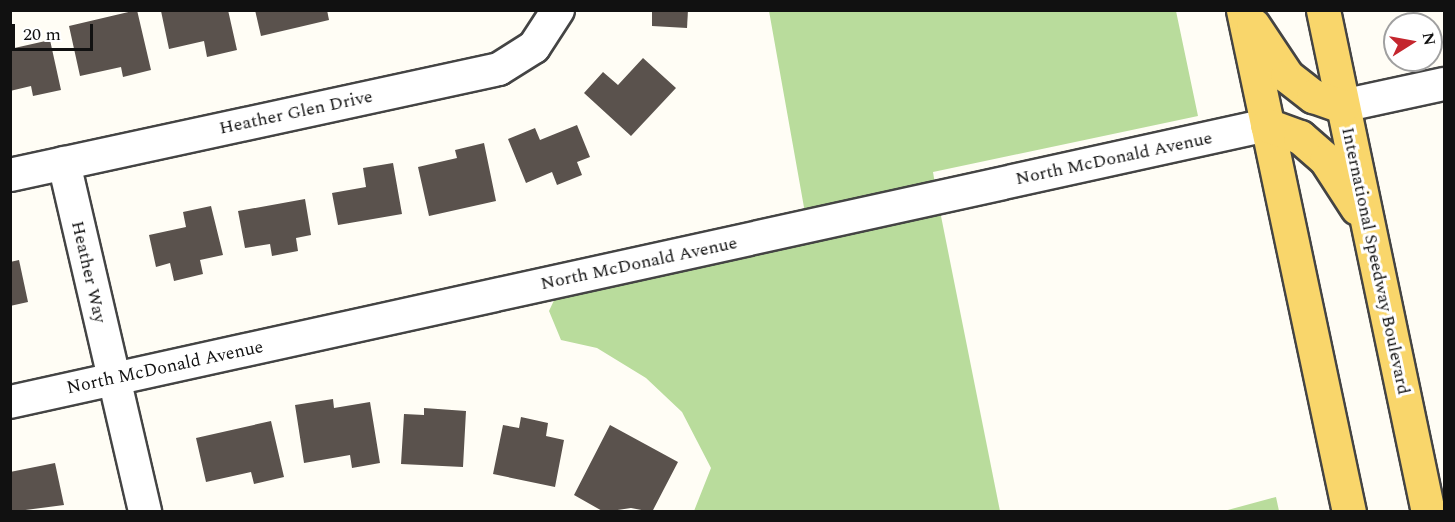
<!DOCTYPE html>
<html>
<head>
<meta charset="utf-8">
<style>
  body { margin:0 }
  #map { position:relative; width:1455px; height:522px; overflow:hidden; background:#fffdf5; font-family:Spectral,serif }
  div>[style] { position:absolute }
  .forest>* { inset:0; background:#b9dc9c }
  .building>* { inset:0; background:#5a524d }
  .roads { filter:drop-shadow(2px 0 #444) drop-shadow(-2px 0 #444) drop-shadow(0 2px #444) drop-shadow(0 -2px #444) }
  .minor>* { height:32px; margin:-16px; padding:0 16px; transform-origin:16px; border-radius:16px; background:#fff }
  .major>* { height:33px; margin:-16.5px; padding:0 16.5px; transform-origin:16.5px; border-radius:16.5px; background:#f9d66b }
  span { translate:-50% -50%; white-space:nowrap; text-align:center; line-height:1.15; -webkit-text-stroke:6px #fff; paint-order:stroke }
  .street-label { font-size:18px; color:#111 }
  .frame { position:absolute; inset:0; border:12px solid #111; pointer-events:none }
  .north { position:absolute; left:1383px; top:12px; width:60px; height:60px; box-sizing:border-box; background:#fff; border:2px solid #a0a0a0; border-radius:50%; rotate:79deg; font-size:16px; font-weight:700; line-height:24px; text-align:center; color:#111 }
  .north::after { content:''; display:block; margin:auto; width:21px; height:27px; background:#c4262e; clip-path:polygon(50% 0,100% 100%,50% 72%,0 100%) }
  .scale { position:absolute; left:12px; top:24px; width:81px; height:27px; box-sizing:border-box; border:3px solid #111; border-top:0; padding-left:8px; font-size:18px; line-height:21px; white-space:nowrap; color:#111; -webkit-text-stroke:4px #fff; paint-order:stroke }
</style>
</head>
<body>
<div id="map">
  <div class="forest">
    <div style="clip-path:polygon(769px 11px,1176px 11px,1198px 116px,933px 172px,935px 184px,805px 213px)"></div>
    <div style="clip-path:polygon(940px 211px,1000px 511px,694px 511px,711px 468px,682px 412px,646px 378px,597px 348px,561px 340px,549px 311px,556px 296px)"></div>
    <div style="clip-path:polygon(1276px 497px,1279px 511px,1224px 511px)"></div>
  </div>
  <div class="building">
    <div style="clip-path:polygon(137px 10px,151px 70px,123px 77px,121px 67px,80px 76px,69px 26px)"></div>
    <div style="clip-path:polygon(228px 10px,237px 50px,207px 57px,204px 41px,169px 49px,161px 11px)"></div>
    <div style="clip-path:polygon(255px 10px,327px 10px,329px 20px,261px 36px)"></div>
    <div style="clip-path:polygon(652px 10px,688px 10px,687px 28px,652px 26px)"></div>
    <div style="clip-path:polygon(50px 40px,61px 90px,33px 96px,31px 86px,10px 91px,10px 49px)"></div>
    <div style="clip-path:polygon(643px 58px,676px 88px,631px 136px,584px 93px,603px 72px,618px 85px)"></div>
    <div style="clip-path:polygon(577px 125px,590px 157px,577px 162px,582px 175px,557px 185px,552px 172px,526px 183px,508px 139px,535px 128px,540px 140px)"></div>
    <div style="clip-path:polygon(484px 143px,496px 201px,429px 216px,418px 167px,457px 158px,455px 150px)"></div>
    <div style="clip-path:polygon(393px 163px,402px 214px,338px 225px,332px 193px,366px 187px,363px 168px)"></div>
    <div style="clip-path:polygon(305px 199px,311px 235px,296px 238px,298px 251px,272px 256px,270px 244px,245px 248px,238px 211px)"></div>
    <div style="clip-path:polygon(211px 206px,223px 255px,200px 260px,203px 274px,174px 281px,170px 263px,156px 267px,149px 235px,186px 227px,183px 212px)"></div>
    <div style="clip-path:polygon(19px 260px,28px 302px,10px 306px,10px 262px)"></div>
    <div style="clip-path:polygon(333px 399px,334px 408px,370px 402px,380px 463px,352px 468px,350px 455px,304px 463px,295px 405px)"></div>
    <div style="clip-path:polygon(424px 408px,466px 411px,463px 467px,401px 464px,404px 414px,424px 415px)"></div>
    <div style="clip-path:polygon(521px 417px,548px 423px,546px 436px,564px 440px,555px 487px,493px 474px,503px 425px,519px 428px)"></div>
    <div style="clip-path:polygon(271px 421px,284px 477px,254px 484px,251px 472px,206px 482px,196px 438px)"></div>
    <div style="clip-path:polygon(610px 425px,678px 462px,652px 512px,631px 508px,604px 512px,574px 495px)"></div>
    <div style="clip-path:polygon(55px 463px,64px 505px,10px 512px,10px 472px)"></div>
  </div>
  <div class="roads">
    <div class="minor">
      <div style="left:1342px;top:106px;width:104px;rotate:-12.2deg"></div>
      <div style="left:64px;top:163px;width:358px;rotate:76.9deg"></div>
      <div style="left:10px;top:175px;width:500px;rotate:-12.23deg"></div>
      <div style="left:499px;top:69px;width:41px;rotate:-32.2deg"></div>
      <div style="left:534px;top:47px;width:44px;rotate:-57deg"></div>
      <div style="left:10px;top:402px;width:1287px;rotate:-12.43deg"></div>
    </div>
    <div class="major">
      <div style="left:1243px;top:10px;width:513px;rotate:78.08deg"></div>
      <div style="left:1323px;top:10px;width:513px;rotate:78.19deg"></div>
      <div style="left:1253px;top:25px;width:61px;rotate:56.3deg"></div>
      <div style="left:1287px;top:76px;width:33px;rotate:38deg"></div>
      <div style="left:1313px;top:96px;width:31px;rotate:19deg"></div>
      <div style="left:1267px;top:125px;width:35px;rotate:20deg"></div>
      <div style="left:1300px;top:137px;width:35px;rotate:41deg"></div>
      <div style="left:1326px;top:160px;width:57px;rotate:57.1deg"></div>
    </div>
  </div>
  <div class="street-label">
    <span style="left:296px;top:113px;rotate:-12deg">Heather Glen Drive</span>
    <span style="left:1114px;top:159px;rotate:-12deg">North McDonald Avenue</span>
    <span style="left:1375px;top:261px;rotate:78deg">International Speedway Boulevard</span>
    <span style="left:639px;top:264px;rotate:-12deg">North McDonald Avenue</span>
    <span style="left:88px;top:272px;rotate:77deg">Heather Way</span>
    <span style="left:165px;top:368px;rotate:-12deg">North McDonald Avenue</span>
  </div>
  <div class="frame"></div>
  <div class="north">N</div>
  <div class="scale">20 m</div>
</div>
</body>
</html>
